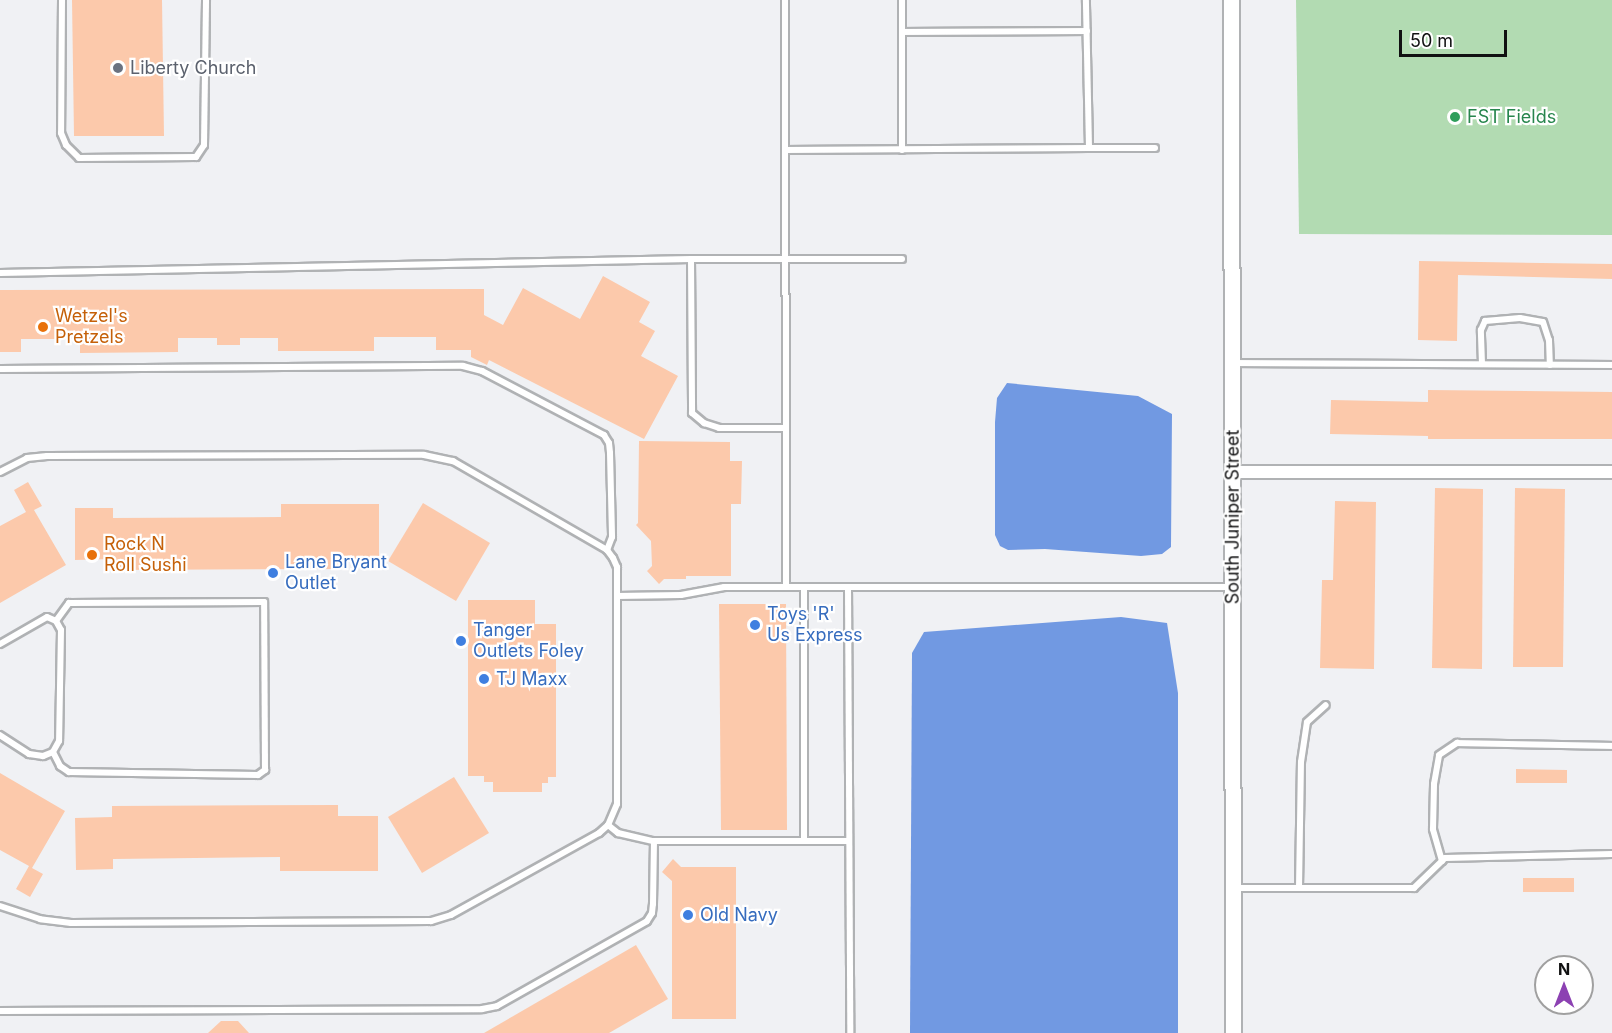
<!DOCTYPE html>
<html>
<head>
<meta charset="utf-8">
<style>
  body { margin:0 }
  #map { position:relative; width:1612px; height:1033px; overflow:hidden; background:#f0f1f4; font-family:Inter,sans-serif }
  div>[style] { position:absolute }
  .green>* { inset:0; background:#b2dbb2 }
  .water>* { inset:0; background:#7199e2 }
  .building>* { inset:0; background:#fcc9ab }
  .roads { filter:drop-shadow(2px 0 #b0b2b4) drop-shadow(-2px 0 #b0b2b4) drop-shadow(0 2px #b0b2b4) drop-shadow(0 -2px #b0b2b4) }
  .service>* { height:6px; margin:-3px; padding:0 3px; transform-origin:3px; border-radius:3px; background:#fff }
  .minor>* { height:12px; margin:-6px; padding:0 6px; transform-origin:6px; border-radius:6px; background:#fff }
  .tertiary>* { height:15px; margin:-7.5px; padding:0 7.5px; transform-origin:7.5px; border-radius:7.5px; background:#fff }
  .dots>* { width:16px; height:16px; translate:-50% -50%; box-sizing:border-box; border:3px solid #fff; border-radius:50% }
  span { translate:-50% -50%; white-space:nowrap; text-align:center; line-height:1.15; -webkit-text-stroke:4.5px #fff; paint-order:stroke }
  .worship-label { font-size:18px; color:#5b616d }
  .left { translate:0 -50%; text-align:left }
  .leisure-label { font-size:18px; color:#27864d }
  .food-label { font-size:18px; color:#c56008 }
  .street-label { font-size:18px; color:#111112 }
  .shop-label { font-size:18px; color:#366cbe }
  .north { position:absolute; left:1534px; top:955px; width:60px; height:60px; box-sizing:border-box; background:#fff; border:2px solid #a0a0a0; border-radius:50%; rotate:0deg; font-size:16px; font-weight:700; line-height:24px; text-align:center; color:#111112 }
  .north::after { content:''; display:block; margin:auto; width:21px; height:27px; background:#8c41b2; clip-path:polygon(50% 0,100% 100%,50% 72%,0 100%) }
  .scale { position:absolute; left:1399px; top:30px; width:108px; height:27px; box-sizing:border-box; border:3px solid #111112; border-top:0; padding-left:8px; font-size:18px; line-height:21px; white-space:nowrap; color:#111112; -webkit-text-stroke:4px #fff; paint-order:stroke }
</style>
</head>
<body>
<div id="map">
  <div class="green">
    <div style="clip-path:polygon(1296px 0,1612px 0,1612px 235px,1299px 234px)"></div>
  </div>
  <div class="water">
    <div style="clip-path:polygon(1007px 383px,1138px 396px,1172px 414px,1171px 547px,1162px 554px,1141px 556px,1045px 549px,1008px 550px,1000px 546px,995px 535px,995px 422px,997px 398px)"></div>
    <div style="clip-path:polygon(1121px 617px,1167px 623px,1178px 693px,1178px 1033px,910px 1033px,912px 653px,924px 632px)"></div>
  </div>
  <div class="building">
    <div style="clip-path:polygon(72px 0,162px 0,164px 136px,74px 136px)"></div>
    <div style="clip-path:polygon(1419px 261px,1612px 264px,1612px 279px,1458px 275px,1457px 341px,1418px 340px)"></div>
    <div style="clip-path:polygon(603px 276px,650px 302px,639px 322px,655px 331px,641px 356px,678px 376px,644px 439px,489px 360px,487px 365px,471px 357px,471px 350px,436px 350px,436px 337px,374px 337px,374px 351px,278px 351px,278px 338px,240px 338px,240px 345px,217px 345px,217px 338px,178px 338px,178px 352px,80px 353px,80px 339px,21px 339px,21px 352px,0 352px,0 290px,484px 289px,484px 315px,503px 325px,523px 288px,580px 319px)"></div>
    <div style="clip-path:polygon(1428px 390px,1612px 392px,1612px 439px,1428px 439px,1428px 436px,1330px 434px,1331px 400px,1428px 402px)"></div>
    <div style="clip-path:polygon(639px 441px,730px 442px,730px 461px,742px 461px,741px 504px,731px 504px,731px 576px,686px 576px,686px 579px,664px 579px,659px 584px,647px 571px,652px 566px,651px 541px,636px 525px,638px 523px)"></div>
    <div style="clip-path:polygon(28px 482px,42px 506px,34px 510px,66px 565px,0 603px,0 526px,26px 512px,14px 490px)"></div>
    <div style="clip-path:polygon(1435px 488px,1483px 489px,1482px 669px,1432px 668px)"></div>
    <div style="clip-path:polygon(1515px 488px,1565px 489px,1563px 667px,1513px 667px)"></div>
    <div style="clip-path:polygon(1335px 501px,1376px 502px,1374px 669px,1320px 668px,1322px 580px,1333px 580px)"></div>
    <div style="clip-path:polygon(423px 503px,490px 543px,456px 601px,388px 561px)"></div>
    <div style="clip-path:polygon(281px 504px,379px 504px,379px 560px,339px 560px,339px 569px,112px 570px,112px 559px,75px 560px,75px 508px,113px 508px,113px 518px,281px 517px)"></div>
    <div style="clip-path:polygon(468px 600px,535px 600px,535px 624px,556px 624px,556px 777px,548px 777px,548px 783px,542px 783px,542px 792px,493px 792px,493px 782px,484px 782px,484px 776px,468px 776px)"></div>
    <div style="clip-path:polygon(719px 604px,786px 604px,787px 830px,721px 830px)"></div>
    <div style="clip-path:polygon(1516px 769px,1567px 770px,1567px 783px,1516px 783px)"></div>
    <div style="clip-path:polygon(0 773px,65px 811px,32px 868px,43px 874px,30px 897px,16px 889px,29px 866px,0 850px)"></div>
    <div style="clip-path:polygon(454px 777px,489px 833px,422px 873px,388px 817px)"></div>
    <div style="clip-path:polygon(338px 805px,338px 816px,378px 816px,378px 871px,280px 871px,280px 857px,113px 859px,113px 869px,76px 870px,75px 818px,112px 817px,112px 806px)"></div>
    <div style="clip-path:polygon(673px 859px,681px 867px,736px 867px,736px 1019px,672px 1019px,672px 881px,662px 872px)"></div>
    <div style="clip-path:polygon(1523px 878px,1574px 878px,1574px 892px,1523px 892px)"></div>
    <div style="clip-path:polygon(636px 945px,668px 999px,609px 1033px,484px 1033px)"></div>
    <div style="clip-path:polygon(221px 1021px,238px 1021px,249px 1033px,208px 1033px)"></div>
  </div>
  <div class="roads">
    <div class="service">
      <div style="left:62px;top:0;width:133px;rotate:90.4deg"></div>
      <div style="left:61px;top:133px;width:13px;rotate:67deg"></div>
      <div style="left:66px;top:145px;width:18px;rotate:45deg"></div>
      <div style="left:79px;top:158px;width:117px;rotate:-0.5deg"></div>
      <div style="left:196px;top:157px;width:14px;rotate:-56deg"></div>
      <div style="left:204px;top:145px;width:145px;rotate:-89.2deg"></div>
      <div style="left:785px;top:0;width:587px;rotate:89.9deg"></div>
      <div style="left:902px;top:32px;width:185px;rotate:-0.3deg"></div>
      <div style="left:1089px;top:148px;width:66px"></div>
      <div style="left:785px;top:150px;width:304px;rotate:-0.4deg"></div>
      <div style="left:1089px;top:148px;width:148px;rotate:-91.2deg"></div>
      <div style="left:902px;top:150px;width:150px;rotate:-90deg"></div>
      <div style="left:691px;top:259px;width:211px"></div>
      <div style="left:0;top:273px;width:691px;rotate:-1.16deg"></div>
      <div style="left:691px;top:259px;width:154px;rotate:89.6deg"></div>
      <div style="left:692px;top:413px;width:16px;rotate:40deg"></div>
      <div style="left:704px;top:423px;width:16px;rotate:18deg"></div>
      <div style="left:719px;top:428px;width:66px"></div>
      <div style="left:1232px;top:363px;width:380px;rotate:0.3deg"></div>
      <div style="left:1482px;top:364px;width:34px;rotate:-92deg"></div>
      <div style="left:1481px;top:330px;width:10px;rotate:-66deg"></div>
      <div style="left:1485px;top:321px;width:35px;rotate:-5deg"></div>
      <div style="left:1520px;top:318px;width:23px;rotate:10deg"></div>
      <div style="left:1543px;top:322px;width:19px;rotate:72deg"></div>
      <div style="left:1549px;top:340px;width:25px;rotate:88deg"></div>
      <div style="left:0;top:369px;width:463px;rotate:-0.4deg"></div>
      <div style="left:463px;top:366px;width:20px;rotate:15deg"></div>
      <div style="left:482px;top:371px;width:138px;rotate:27.7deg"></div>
      <div style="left:604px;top:435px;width:9px;rotate:58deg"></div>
      <div style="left:609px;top:443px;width:10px;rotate:84deg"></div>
      <div style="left:610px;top:453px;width:84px;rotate:88.6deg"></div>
      <div style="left:612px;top:537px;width:14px;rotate:111deg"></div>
      <div style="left:0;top:472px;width:30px;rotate:-27deg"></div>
      <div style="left:27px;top:458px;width:20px;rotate:-6deg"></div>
      <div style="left:47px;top:456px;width:377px;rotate:-0.2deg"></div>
      <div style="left:424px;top:455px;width:30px;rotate:12deg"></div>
      <div style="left:453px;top:461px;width:178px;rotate:30deg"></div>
      <div style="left:607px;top:550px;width:10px;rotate:53deg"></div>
      <div style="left:613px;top:558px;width:10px;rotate:66deg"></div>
      <div style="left:617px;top:567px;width:237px;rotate:90deg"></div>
      <div style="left:617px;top:804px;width:23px;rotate:113deg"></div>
      <div style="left:608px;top:825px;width:12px;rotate:138deg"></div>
      <div style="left:599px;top:833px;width:169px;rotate:151deg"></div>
      <div style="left:451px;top:915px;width:21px;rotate:163deg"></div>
      <div style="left:431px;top:921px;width:360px;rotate:179.7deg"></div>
      <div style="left:71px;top:923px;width:31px;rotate:-173deg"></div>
      <div style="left:40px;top:919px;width:42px;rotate:-162deg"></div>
      <div style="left:804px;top:587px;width:254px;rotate:90deg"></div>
      <div style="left:848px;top:587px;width:446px;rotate:89.7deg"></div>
      <div style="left:617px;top:596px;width:64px;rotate:-0.9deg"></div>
      <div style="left:681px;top:595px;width:44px;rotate:-10.5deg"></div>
      <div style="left:724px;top:587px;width:506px"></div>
      <div style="left:0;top:644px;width:54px;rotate:-29.9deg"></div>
      <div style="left:47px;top:617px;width:10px;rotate:24deg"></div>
      <div style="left:56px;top:621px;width:10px;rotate:61deg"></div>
      <div style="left:61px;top:630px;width:111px;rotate:91deg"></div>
      <div style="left:59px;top:741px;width:13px;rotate:119deg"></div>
      <div style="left:53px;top:752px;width:11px;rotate:158deg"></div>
      <div style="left:43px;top:756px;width:14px;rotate:-172deg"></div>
      <div style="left:29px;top:754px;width:35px;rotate:-147deg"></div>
      <div style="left:53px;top:752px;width:16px;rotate:63deg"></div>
      <div style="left:60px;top:766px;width:11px;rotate:34deg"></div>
      <div style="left:69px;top:772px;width:189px;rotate:0.9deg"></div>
      <div style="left:258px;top:775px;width:9px;rotate:-36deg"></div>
      <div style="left:265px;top:770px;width:168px;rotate:-90.3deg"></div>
      <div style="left:264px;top:602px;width:195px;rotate:179.7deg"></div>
      <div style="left:69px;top:603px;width:22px;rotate:126deg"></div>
      <div style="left:608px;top:825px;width:13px;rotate:39deg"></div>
      <div style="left:618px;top:833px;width:37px;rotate:13deg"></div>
      <div style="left:654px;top:841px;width:195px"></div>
      <div style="left:1442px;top:861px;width:33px;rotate:-106deg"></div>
      <div style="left:1433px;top:829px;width:45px;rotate:-88.7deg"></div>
      <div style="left:1434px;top:784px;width:29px;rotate:-80deg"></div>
      <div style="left:1439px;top:755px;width:22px;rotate:-34deg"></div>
      <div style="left:1457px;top:743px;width:155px;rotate:1.1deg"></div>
      <div style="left:1234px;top:888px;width:180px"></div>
      <div style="left:1414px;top:888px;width:43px;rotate:-44.1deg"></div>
      <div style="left:1445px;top:858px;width:167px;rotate:-1.4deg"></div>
      <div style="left:1299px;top:888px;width:126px;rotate:-89.1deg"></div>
      <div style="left:1301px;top:762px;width:40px;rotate:-81.5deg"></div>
      <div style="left:1307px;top:722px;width:25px;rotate:-42deg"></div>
      <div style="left:0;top:1011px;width:482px;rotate:-0.2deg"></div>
      <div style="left:482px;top:1009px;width:15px;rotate:-11deg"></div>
      <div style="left:497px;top:1006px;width:172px;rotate:-29.5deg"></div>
      <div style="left:647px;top:921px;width:9px;rotate:-58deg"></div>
      <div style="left:652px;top:913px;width:9px;rotate:-84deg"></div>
      <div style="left:653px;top:904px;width:63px;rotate:-89.1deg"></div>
    </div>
    <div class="minor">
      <div style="left:1233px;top:472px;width:379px"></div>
    </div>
    <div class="tertiary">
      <div style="left:1231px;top:0;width:1033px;rotate:89.89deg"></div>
    </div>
  </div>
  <div class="dots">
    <div style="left:118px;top:68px;background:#6b7280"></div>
    <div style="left:1455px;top:117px;background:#2e9e5b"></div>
    <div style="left:43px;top:327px;background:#e8710a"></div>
    <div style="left:92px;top:555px;background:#e8710a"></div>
    <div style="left:273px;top:573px;background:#3f7fe0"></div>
    <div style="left:755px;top:625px;background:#3f7fe0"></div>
    <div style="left:461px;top:641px;background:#3f7fe0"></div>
    <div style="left:484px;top:679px;background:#3f7fe0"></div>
    <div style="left:688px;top:915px;background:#3f7fe0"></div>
  </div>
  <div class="worship-label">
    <span class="left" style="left:130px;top:68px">Liberty Church</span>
  </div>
  <div class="leisure-label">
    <span class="left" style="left:1467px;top:117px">FST Fields</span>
  </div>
  <div class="food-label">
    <span class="left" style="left:55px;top:327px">Wetzel's<br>Pretzels</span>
    <span class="left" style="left:104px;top:555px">Rock N<br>Roll Sushi</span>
  </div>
  <div class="street-label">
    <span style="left:1233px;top:517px;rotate:-90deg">South Juniper Street</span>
  </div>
  <div class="shop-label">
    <span class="left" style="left:285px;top:573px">Lane Bryant<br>Outlet</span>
    <span class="left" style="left:767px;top:625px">Toys 'R'<br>Us Express</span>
    <span class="left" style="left:473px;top:641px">Tanger<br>Outlets Foley</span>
    <span class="left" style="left:496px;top:679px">TJ Maxx</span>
    <span class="left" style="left:700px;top:915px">Old Navy</span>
  </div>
  <div class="north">N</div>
  <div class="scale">50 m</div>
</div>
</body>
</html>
